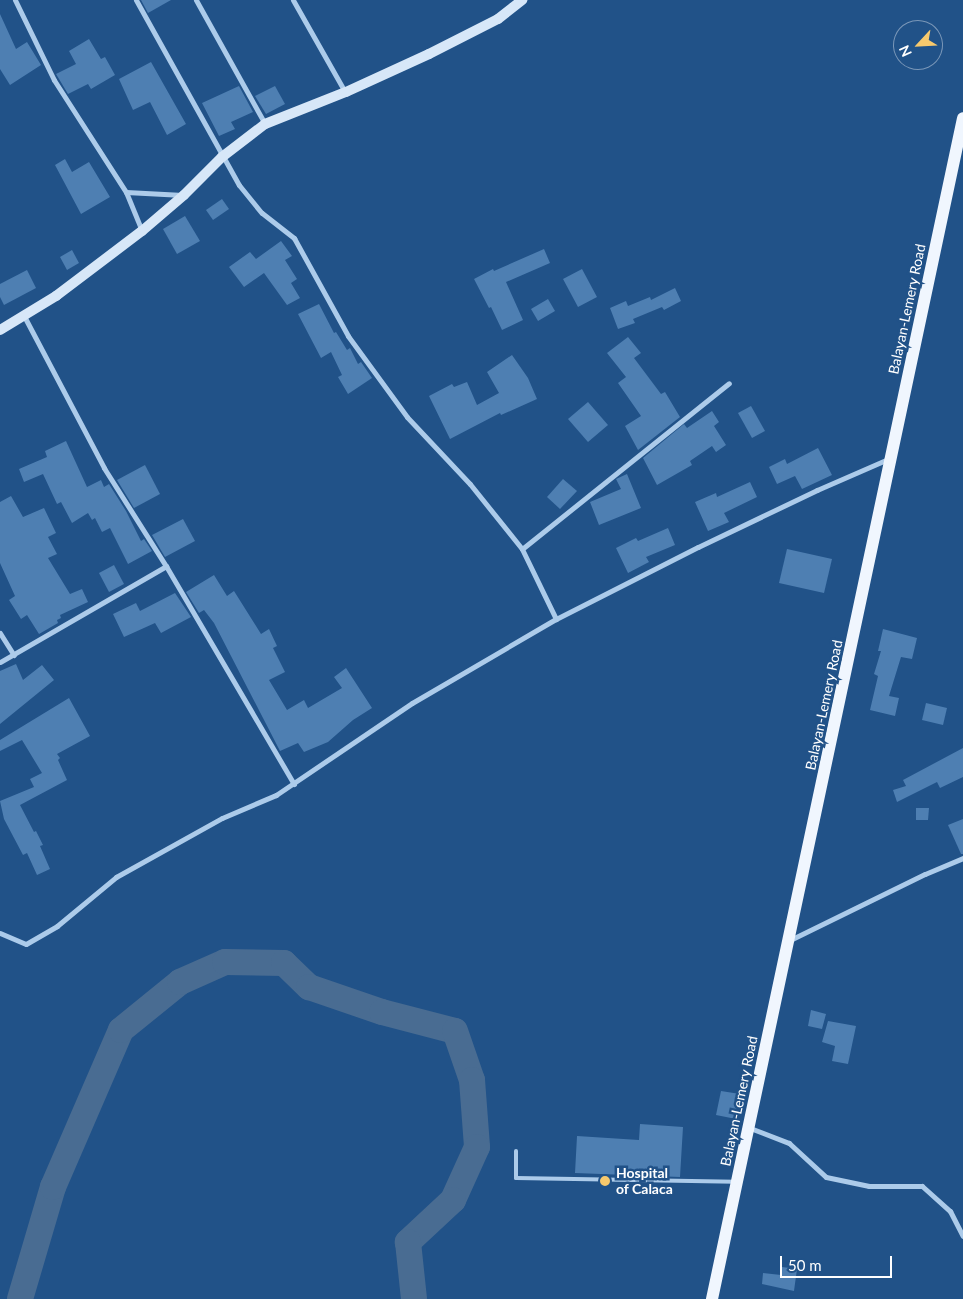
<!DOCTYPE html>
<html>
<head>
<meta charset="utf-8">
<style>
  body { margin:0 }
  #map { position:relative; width:963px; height:1299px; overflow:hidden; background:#215288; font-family:Lato,sans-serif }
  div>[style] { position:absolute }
  .river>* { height:26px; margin:-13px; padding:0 13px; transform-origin:13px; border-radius:13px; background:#496c92 }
  .building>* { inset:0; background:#4e7fb2 }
  .lane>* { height:4px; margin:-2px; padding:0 2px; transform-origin:2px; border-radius:2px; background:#accbea }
  .street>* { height:5px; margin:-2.5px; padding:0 2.5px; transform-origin:2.5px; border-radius:2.5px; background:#accbea }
  .secondary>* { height:10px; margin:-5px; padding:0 5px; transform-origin:5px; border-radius:5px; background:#d7e7f8 }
  .primary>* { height:12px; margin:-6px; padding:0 6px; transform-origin:6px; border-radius:6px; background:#f0f6fe }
  .dots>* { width:14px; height:14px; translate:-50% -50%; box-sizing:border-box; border:2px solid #215288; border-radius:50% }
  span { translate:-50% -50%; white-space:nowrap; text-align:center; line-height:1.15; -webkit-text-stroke:5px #215288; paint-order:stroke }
  .street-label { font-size:14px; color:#fff }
  .poi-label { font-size:14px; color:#fff; font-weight:700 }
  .left { translate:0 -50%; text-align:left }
  .north { position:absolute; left:893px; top:20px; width:50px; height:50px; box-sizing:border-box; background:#215288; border:1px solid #7a97b8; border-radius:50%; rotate:245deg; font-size:14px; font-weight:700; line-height:20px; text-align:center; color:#fff }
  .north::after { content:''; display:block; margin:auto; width:18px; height:22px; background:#f7c96d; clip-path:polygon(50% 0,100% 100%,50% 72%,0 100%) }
  .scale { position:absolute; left:780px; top:1256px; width:112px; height:22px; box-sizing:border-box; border:2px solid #fff; border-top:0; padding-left:6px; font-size:15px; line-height:18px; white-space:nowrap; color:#fff; -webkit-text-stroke:4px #215288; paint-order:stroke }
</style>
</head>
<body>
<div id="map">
  <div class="river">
    <div style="left:20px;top:1299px;width:117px;rotate:-73.6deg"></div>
    <div style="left:53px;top:1187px;width:171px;rotate:-66.6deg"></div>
    <div style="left:121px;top:1030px;width:76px;rotate:-39.1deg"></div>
    <div style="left:180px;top:982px;width:49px;rotate:-24deg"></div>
    <div style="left:225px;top:962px;width:59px;rotate:1deg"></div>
    <div style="left:284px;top:963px;width:35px;rotate:44deg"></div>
    <div style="left:309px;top:987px;width:77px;rotate:18.9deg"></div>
    <div style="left:382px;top:1012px;width:75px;rotate:14.6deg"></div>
    <div style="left:455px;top:1031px;width:52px;rotate:70.9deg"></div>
    <div style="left:472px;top:1080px;width:67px;rotate:85.7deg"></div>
    <div style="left:477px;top:1147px;width:58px;rotate:114.4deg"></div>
    <div style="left:453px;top:1200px;width:62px;rotate:137deg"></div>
    <div style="left:408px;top:1242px;width:57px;rotate:84deg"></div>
  </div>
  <div class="building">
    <div style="clip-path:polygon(141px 0,171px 0,148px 13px)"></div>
    <div style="clip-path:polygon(0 14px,16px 49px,27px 42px,41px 65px,10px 85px,0 69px)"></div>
    <div style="clip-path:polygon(89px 39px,101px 59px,105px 57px,115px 75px,91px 89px,88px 84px,68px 94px,56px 74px,76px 64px,69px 51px)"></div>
    <div style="clip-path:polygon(151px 62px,186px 124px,167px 135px,150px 102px,133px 110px,119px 79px)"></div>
    <div style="clip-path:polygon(239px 86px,253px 112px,231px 122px,235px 129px,219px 136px,202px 103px)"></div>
    <div style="clip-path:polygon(275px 86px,285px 104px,266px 114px,255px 96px)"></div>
    <div style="clip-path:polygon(65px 159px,72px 172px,89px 162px,110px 197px,81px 214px,55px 165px)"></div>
    <div style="clip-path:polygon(222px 199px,229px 209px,213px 220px,206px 210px)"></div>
    <div style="clip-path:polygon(185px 216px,200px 241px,177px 254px,163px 229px)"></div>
    <div style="clip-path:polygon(281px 241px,292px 256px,285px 260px,297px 279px,291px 283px,300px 298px,287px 305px,264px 273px,244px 287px,229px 267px,250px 252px,256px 259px)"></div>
    <div style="clip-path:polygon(544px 249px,550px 263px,506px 282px,523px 320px,502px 330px,491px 307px,489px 308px,474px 279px,493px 269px,494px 271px)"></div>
    <div style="clip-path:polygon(72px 250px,79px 263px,67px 270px,60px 257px)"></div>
    <div style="clip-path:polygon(582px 269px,597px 297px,578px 307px,563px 279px)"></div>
    <div style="clip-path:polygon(27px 270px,36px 288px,4px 305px,0 297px,0 284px)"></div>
    <div style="clip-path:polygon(675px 288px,681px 301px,664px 310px,662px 307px,633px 319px,635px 323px,618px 329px,610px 308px,626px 301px,628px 306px,650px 297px,651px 300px)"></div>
    <div style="clip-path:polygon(548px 299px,555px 311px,538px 321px,531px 309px)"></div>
    <div style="clip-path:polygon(319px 304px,334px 333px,336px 332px,347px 350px,350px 348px,358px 364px,361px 362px,372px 378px,348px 394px,338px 377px,342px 375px,331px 352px,321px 358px,298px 314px)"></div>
    <div style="clip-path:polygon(628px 337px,641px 353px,634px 358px,661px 394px,665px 392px,680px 417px,638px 450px,625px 426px,641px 416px,618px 383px,626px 377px,607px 353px)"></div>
    <div style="clip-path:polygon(512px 355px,528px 378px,537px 399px,501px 415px,500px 413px,450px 439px,429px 396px,452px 384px,454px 387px,467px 382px,477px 405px,499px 393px,487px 372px)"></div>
    <div style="clip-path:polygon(588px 402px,608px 425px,588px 442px,568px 419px)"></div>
    <div style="clip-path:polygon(751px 406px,765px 431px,752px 438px,738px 413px)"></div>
    <div style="clip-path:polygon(712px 411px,719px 422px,714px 426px,726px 445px,716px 452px,712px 446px,690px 461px,692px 465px,657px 485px,643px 458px,684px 424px,687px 428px)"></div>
    <div style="clip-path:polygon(66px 441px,87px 487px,101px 480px,104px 487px,109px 484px,126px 511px,141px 541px,144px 539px,152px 551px,128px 564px,110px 528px,102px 532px,95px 518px,92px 520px,88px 513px,72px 523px,61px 502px,57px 504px,43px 474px,24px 482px,19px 469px,47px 457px,45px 451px)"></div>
    <div style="clip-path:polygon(818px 448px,832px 475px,802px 489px,795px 476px,777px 484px,769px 467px,785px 459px,787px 464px)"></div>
    <div style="clip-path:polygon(145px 465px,160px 494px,134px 508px,117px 480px)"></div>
    <div style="clip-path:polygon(627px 474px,641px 508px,599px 525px,590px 502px,621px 489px,616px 479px)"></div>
    <div style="clip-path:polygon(563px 479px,577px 491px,560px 509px,547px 497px)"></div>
    <div style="clip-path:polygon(750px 482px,757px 497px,724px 513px,729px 522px,708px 531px,695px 502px,716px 493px,717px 497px)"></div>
    <div style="clip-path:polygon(11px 496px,23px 517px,44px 508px,56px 533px,48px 537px,57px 554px,48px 558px,70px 594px,82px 589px,88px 602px,60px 615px,61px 618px,57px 620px,58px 623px,39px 634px,27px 615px,21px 619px,9px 600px,15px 596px,0 563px,0 502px)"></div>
    <div style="clip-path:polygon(183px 519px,195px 541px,165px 557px,152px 535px)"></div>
    <div style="clip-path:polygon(668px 528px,675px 545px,646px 557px,649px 562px,628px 573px,616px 548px,636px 538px,638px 541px)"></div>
    <div style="clip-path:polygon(787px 549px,832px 559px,824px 593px,779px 583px)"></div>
    <div style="clip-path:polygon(114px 565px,124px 584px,109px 592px,99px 573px)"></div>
    <div style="clip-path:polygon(214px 575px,227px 596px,234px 591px,261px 634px,269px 629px,277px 646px,273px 648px,285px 672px,269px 680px,287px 710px,304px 700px,308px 708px,342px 688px,334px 677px,346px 668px,372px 708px,353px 720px,328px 742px,304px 752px,298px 743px,280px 751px,214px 623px,204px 610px,199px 613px,186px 592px)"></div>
    <div style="clip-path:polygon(175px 593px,191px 617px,161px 633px,155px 623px,124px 637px,113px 614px,136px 603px,140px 611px)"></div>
    <div style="clip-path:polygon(883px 629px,917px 638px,912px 659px,901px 657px,889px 696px,899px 698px,895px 716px,870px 710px,878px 676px,874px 674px,881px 651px,878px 651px)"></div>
    <div style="clip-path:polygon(16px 664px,23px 680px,42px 665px,54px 680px,0 724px,0 671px)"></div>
    <div style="clip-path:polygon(69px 698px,90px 736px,57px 754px,60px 758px,58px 760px,67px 780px,20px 805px,34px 832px,36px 831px,43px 845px,40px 846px,50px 869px,37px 875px,27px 853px,23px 855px,4px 819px,0 801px,34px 787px,30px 779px,42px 773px,22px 740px,0 751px,0 740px)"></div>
    <div style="clip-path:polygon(926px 703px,947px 708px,943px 725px,922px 720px)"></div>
    <div style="clip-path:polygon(963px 748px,963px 777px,940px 788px,937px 782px,897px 802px,893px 790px,906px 786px,903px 780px)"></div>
    <div style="clip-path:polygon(916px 808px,929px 808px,928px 820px,916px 820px)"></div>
    <div style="clip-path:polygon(963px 819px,963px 854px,961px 854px,948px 825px)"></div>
    <div style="clip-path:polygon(811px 1010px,826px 1014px,822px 1029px,808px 1026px)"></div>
    <div style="clip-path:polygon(828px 1021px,856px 1026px,848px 1064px,832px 1061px,835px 1046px,822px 1042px)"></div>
    <div style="clip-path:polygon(721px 1091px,740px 1094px,736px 1119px,716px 1115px)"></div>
    <div style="clip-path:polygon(640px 1124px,683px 1127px,680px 1177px,575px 1173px,577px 1136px,639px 1140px)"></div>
    <div style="clip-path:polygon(782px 1267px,797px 1269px,794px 1291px,762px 1284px,763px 1273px,781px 1275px)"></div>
  </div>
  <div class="lane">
    <div style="left:516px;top:1151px;width:27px;rotate:90deg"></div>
    <div style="left:516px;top:1178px;width:219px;rotate:1deg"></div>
  </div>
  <div class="street">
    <div style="left:15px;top:0;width:89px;rotate:64deg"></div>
    <div style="left:54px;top:80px;width:133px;rotate:57.3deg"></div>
    <div style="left:126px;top:192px;width:42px;rotate:67.7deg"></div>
    <div style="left:136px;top:0;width:212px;rotate:60.9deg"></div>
    <div style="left:239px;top:185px;width:36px;rotate:51deg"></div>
    <div style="left:262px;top:213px;width:41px;rotate:38deg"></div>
    <div style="left:294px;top:238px;width:112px;rotate:61.1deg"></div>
    <div style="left:348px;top:336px;width:100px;rotate:53.9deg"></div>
    <div style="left:407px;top:417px;width:92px;rotate:46.8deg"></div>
    <div style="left:470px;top:484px;width:83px;rotate:51.3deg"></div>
    <div style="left:522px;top:549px;width:78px;rotate:64.1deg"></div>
    <div style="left:196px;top:0;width:142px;rotate:60.9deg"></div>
    <div style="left:293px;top:0;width:106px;rotate:60.5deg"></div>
    <div style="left:126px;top:192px;width:57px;rotate:3deg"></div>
    <div style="left:24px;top:316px;width:172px;rotate:62.2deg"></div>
    <div style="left:104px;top:468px;width:116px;rotate:57.7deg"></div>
    <div style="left:166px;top:566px;width:253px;rotate:59.6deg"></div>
    <div style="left:522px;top:549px;width:265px;rotate:-38.7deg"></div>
    <div style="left:0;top:633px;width:26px;rotate:58deg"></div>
    <div style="left:0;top:662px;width:192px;rotate:-30deg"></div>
    <div style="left:0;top:933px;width:28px;rotate:23deg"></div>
    <div style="left:26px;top:944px;width:36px;rotate:-30deg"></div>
    <div style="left:57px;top:926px;width:77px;rotate:-39.7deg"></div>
    <div style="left:116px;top:877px;width:121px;rotate:-29.1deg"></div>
    <div style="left:222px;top:818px;width:59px;rotate:-23.1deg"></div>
    <div style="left:276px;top:795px;width:164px;rotate:-34.1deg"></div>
    <div style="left:412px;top:703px;width:167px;rotate:-30.3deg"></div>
    <div style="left:556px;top:619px;width:159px;rotate:-26.9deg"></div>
    <div style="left:698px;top:547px;width:132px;rotate:-25.6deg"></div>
    <div style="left:817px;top:490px;width:77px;rotate:-23.6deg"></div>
    <div style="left:790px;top:940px;width:150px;rotate:-26.1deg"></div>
    <div style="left:925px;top:874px;width:41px;rotate:-22.8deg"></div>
    <div style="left:750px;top:1128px;width:42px;rotate:21deg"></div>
    <div style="left:789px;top:1143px;width:50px;rotate:42.6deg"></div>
    <div style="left:826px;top:1177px;width:44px;rotate:11.8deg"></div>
    <div style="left:869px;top:1186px;width:53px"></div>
    <div style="left:922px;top:1186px;width:38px;rotate:42deg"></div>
    <div style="left:950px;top:1211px;width:28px;rotate:63deg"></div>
  </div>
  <div class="secondary">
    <div style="left:0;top:330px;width:66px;rotate:-31.3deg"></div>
    <div style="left:56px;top:296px;width:108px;rotate:-37.1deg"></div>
    <div style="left:142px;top:231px;width:55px;rotate:-40.6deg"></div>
    <div style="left:184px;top:195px;width:54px;rotate:-45deg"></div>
    <div style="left:222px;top:157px;width:54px;rotate:-37.5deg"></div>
    <div style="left:265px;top:124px;width:87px;rotate:-21.6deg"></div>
    <div style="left:346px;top:92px;width:91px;rotate:-24.6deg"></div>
    <div style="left:429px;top:54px;width:77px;rotate:-26.9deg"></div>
    <div style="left:498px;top:19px;width:31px;rotate:-38deg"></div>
  </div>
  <div class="primary">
    <div style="left:712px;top:1299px;width:1207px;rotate:-78deg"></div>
  </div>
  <div class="dots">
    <div style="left:605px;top:1181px;background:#f7c96d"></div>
  </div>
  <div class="street-label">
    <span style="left:907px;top:309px;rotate:-78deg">Balayan-Lemery Road</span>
    <span style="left:824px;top:705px;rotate:-78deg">Balayan-Lemery Road</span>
    <span style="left:739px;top:1101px;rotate:-78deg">Balayan-Lemery Road</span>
  </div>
  <div class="poi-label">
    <span class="left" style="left:616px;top:1181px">Hospital<br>of Calaca</span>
  </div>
  <div class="north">N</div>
  <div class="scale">50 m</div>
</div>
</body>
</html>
